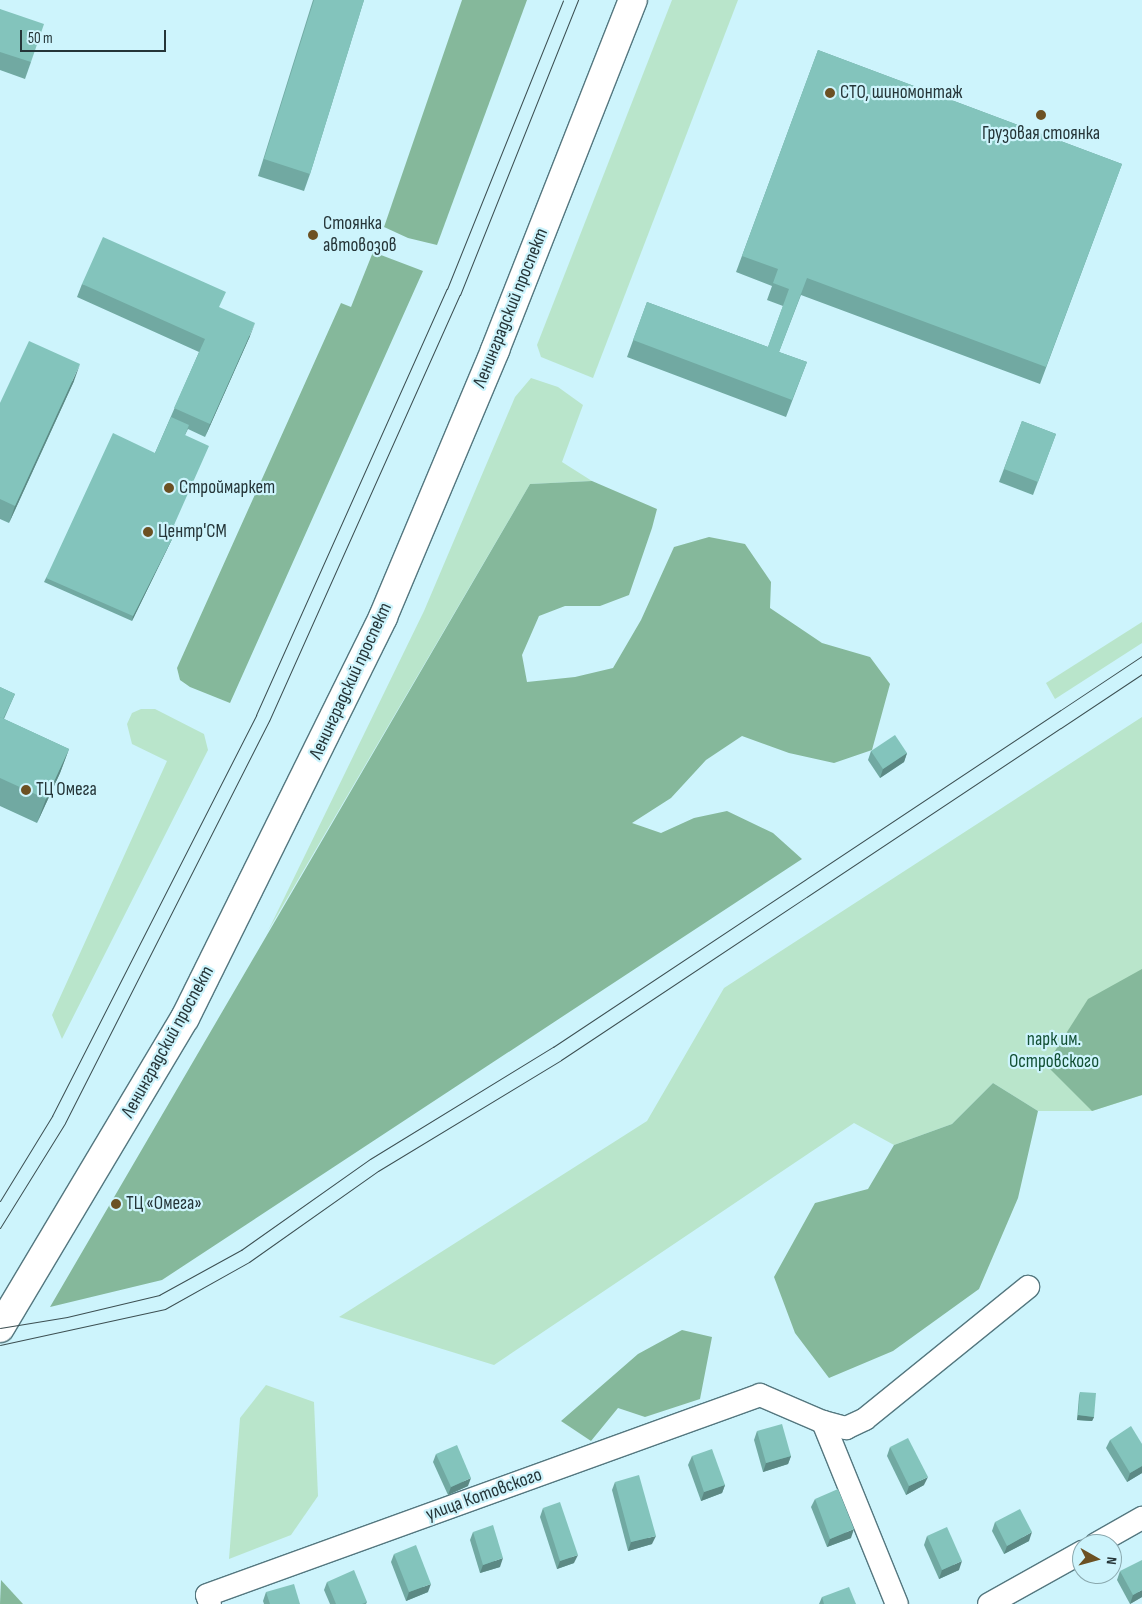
<!DOCTYPE html>
<html>
<head>
<meta charset="utf-8">
<style>
  body { margin:0 }
  #map { position:relative; width:1142px; height:1604px; overflow:hidden; background:#cdf4fc; font-family:"Sofia Sans Condensed",sans-serif }
  div>[style] { position:absolute }
  .green>* { inset:0; background:#b9e5cb }
  .forest>* { inset:0; background:#85b89b }
  .roads { filter:drop-shadow(1px 0 #54777f) drop-shadow(-1px 0 #54777f) drop-shadow(0 1px #54777f) drop-shadow(0 -1px #54777f) }
  .street>* { height:22px; margin:-11px; padding:0 11px; transform-origin:11px; border-radius:11px; background:#fff }
  .primary>* { height:28px; margin:-14px; padding:0 14px; transform-origin:14px; border-radius:14px; background:#fff }
  .tram>* { height:1px; margin:-0.5px; padding:0 0.5px; transform-origin:0.5px; border-radius:0.5px; background:#3c4f52 }
  .wall>* { inset:0; background:#71a9a2 }
  .shaded-wall>* { inset:0; background:#5c8984 }
  .building>* { inset:0; background:#83c4bc }
  .dots>* { width:14px; height:14px; translate:-50% -50%; box-sizing:border-box; border:2px solid #cdf4fc; border-radius:50% }
  span { translate:-50% -50%; white-space:nowrap; text-align:center; line-height:1.15; -webkit-text-stroke:4.5px #cdf4fc; paint-order:stroke }
  .poi-label { font-size:19px; color:#253538 }
  .left { translate:0 -50%; text-align:left }
  .street-label { font-size:19px; color:#253538 }
  .park-label { font-size:19px; color:#125034 }
  .north { position:absolute; left:1072px; top:1534px; width:50px; height:50px; box-sizing:border-box; background:#cdf4fc; border:1px solid #8aa8ae; border-radius:50%; rotate:97deg; font-size:14px; font-weight:700; line-height:20px; text-align:center; color:#253538 }
  .north::after { content:''; display:block; margin:auto; width:18px; height:22px; background:#6c5123; clip-path:polygon(50% 0,100% 100%,50% 72%,0 100%) }
  .scale { position:absolute; left:20px; top:30px; width:146px; height:22px; box-sizing:border-box; border:2px solid #253538; border-top:0; padding-left:6px; font-size:15px; line-height:18px; white-space:nowrap; color:#253538; -webkit-text-stroke:4px #cdf4fc; paint-order:stroke }
</style>
</head>
<body>
<div id="map">
  <div class="green">
    <div style="clip-path:polygon(672px 0,738px 0,593px 378px,541px 357px,537px 345px)"></div>
    <div style="clip-path:polygon(531px 378px,558px 387px,583px 405px,562px 462px,592px 481px,530px 484px,268px 931px,424px 611px,515px 397px)"></div>
    <div style="clip-path:polygon(1142px 622px,1142px 643px,1055px 699px,1046px 683px)"></div>
    <div style="clip-path:polygon(141px 709px,155px 709px,204px 734px,208px 750px,62px 1039px,52px 1015px,167px 761px,132px 744px,127px 724px,132px 713px)"></div>
    <div style="clip-path:polygon(1142px 717px,1142px 1095px,1092px 1111px,1038px 1111px,993px 1083px,952px 1124px,894px 1145px,854px 1123px,494px 1365px,339px 1317px,647px 1121px,724px 988px)"></div>
    <div style="clip-path:polygon(266px 1385px,314px 1402px,318px 1496px,291px 1535px,229px 1559px,240px 1418px)"></div>
  </div>
  <div class="forest">
    <div style="clip-path:polygon(462px 0,527px 0,437px 245px,408px 238px,384px 227px)"></div>
    <div style="clip-path:polygon(373px 252px,423px 271px,230px 703px,190px 687px,180px 680px,177px 668px,341px 303px,351px 307px)"></div>
    <div style="clip-path:polygon(592px 481px,657px 509px,652px 528px,629px 595px,600px 606px,565px 606px,539px 616px,522px 655px,527px 682px,575px 677px,613px 668px,641px 620px,674px 547px,709px 537px,745px 544px,771px 582px,770px 608px,822px 643px,870px 657px,890px 684px,872px 750px,834px 763px,789px 753px,742px 736px,706px 760px,671px 798px,632px 823px,661px 833px,694px 818px,727px 811px,773px 833px,802px 859px,162px 1280px,50px 1307px,530px 484px)"></div>
    <div style="clip-path:polygon(1142px 969px,1142px 1095px,1092px 1111px,1046px 1065px,1088px 999px)"></div>
    <div style="clip-path:polygon(993px 1083px,1038px 1111px,1018px 1198px,979px 1289px,893px 1351px,829px 1378px,795px 1333px,774px 1277px,815px 1203px,868px 1189px,894px 1145px,952px 1124px)"></div>
    <div style="clip-path:polygon(682px 1330px,712px 1337px,700px 1399px,645px 1417px,618px 1408px,591px 1441px,561px 1421px,638px 1354px)"></div>
    <div style="clip-path:polygon(1px 1580px,23px 1604px,0 1604px)"></div>
  </div>
  <div class="roads">
    <div class="street">
      <div style="left:823px;top:1422px;width:24px;rotate:15deg"></div>
      <div style="left:846px;top:1428px;width:21px;rotate:-25deg"></div>
      <div style="left:865px;top:1419px;width:210px;rotate:-39deg"></div>
      <div style="left:1096px;top:1544px;width:53px;rotate:-29.5deg"></div>
      <div style="left:210px;top:1604px;width:9px;rotate:-108deg"></div>
      <div style="left:207px;top:1595px;width:588px;rotate:-19.88deg"></div>
      <div style="left:760px;top:1395px;width:69px;rotate:23.2deg"></div>
      <div style="left:823px;top:1422px;width:196px;rotate:67.9deg"></div>
      <div style="left:989px;top:1604px;width:107px;rotate:-29.2deg"></div>
    </div>
    <div class="primary">
      <div style="left:0;top:1328px;width:361px;rotate:-59.2deg"></div>
      <div style="left:185px;top:1018px;width:447px;rotate:-63.7deg"></div>
      <div style="left:383px;top:617px;width:290px;rotate:-67.2deg"></div>
      <div style="left:495px;top:350px;width:376px;rotate:-68.5deg"></div>
    </div>
  </div>
  <div class="tram">
    <div style="left:0;top:1201px;width:100px;rotate:-58.5deg"></div>
    <div style="left:52px;top:1116px;width:450px;rotate:-63deg"></div>
    <div style="left:256px;top:715px;width:467px;rotate:-65.9deg"></div>
    <div style="left:447px;top:289px;width:311px;rotate:-68.1deg"></div>
    <div style="left:0;top:1228px;width:123px;rotate:-58.2deg"></div>
    <div style="left:65px;top:1123px;width:451px;rotate:-63.1deg"></div>
    <div style="left:269px;top:721px;width:467px;rotate:-65.9deg"></div>
    <div style="left:460px;top:295px;width:318px;rotate:-68.2deg"></div>
    <div style="left:0;top:1328px;width:68px;rotate:-9.3deg"></div>
    <div style="left:67px;top:1317px;width:95px;rotate:-13.4deg"></div>
    <div style="left:159px;top:1295px;width:94px;rotate:-28.8deg"></div>
    <div style="left:241px;top:1250px;width:158px;rotate:-35.2deg"></div>
    <div style="left:370px;top:1159px;width:215px;rotate:-31.5deg"></div>
    <div style="left:553px;top:1047px;width:707px;rotate:-33.58deg"></div>
    <div style="left:0;top:1345px;width:169px;rotate:-12.3deg"></div>
    <div style="left:165px;top:1309px;width:96px;rotate:-29.2deg"></div>
    <div style="left:249px;top:1262px;width:158px;rotate:-35.2deg"></div>
    <div style="left:378px;top:1171px;width:214px;rotate:-31.2deg"></div>
    <div style="left:561px;top:1060px;width:698px;rotate:-33.6deg"></div>
  </div>
  <div class="wall">
    <div style="clip-path:polygon(313px 0,364px 0,310px 174px,304px 191px,258px 176px)"></div>
    <div style="clip-path:polygon(0 9px,31px 62px,25px 79px,0 70px)"></div>
    <div style="clip-path:polygon(818px 50px,1122px 164px,1040px 384px,801px 295px,779px 352px,807px 362px,786px 417px,627px 357px,647px 302px,768px 347px,783px 306px,767px 300px,772px 286px,736px 272px)"></div>
    <div style="clip-path:polygon(82px 284px,220px 308px,250px 336px,205px 437px,188px 429px,185px 435px,174px 525px,176px 531px,132px 621px,44px 582px,46px 578px,155px 453px,199px 352px,77px 297px)"></div>
    <div style="clip-path:polygon(74px 381px,9px 523px,0 519px,0 403px)"></div>
    <div style="clip-path:polygon(1022px 421px,1056px 434px,1033px 495px,999px 482px)"></div>
    <div style="clip-path:polygon(0 687px,15px 694px,4px 719px,69px 749px,60px 773px,37px 823px,0 806px)"></div>
    <div style="clip-path:polygon(871px 751px,907px 753px,904px 762px,880px 778px,868px 760px)"></div>
    <div style="clip-path:polygon(1080px 1392px,1094px 1417px,1092px 1421px,1077px 1420px,1079px 1396px)"></div>
    <div style="clip-path:polygon(757px 1431px,791px 1456px,788px 1464px,763px 1472px,754px 1440px)"></div>
    <div style="clip-path:polygon(1110px 1440px,1142px 1444px,1142px 1473px,1127px 1482px,1106px 1448px)"></div>
    <div style="clip-path:polygon(890px 1447px,924px 1485px,906px 1495px,887px 1456px)"></div>
    <div style="clip-path:polygon(436px 1454px,468px 1486px,448px 1495px,433px 1462px)"></div>
    <div style="clip-path:polygon(692px 1456px,725px 1485px,722px 1493px,701px 1501px,688px 1465px)"></div>
    <div style="clip-path:polygon(615px 1482px,652px 1544px,628px 1551px,612px 1490px)"></div>
    <div style="clip-path:polygon(815px 1499px,851px 1538px,827px 1547px,811px 1507px)"></div>
    <div style="clip-path:polygon(543px 1508px,574px 1563px,557px 1569px,540px 1517px)"></div>
    <div style="clip-path:polygon(995px 1522px,1029px 1541px,1004px 1554px,992px 1531px)"></div>
    <div style="clip-path:polygon(473px 1532px,500px 1567px,480px 1573px,470px 1540px)"></div>
    <div style="clip-path:polygon(927px 1536px,959px 1570px,939px 1579px,924px 1545px)"></div>
    <div style="clip-path:polygon(394px 1554px,428px 1592px,406px 1601px,391px 1562px)"></div>
    <div style="clip-path:polygon(1120px 1571px,1142px 1597px,1130px 1604px,1117px 1580px)"></div>
    <div style="clip-path:polygon(327px 1582px,367px 1602px,366px 1604px,330px 1604px,324px 1590px)"></div>
    <div style="clip-path:polygon(266px 1592px,300px 1604px,264px 1604px,263px 1601px)"></div>
    <div style="clip-path:polygon(822px 1597px,856px 1604px,819px 1604px)"></div>
  </div>
  <div class="shaded-wall">
    <div style="clip-path:polygon(255px 323px,250px 336px,205px 437px,210px 424px)"></div>
    <div style="clip-path:polygon(80px 364px,74px 381px,9px 523px,15px 506px)"></div>
    <div style="clip-path:polygon(178px 527px,176px 531px,132px 621px,133px 616px)"></div>
    <div style="clip-path:polygon(69px 749px,60px 773px,37px 823px,46px 799px)"></div>
    <div style="clip-path:polygon(907px 753px,904px 762px,880px 778px,883px 769px)"></div>
    <div style="clip-path:polygon(1078px 1415px,1094px 1417px,1092px 1421px,1077px 1420px)"></div>
    <div style="clip-path:polygon(791px 1456px,788px 1464px,763px 1472px,766px 1463px)"></div>
    <div style="clip-path:polygon(1142px 1466px,1142px 1473px,1127px 1482px,1130px 1473px)"></div>
    <div style="clip-path:polygon(928px 1477px,924px 1485px,906px 1495px,909px 1486px)"></div>
    <div style="clip-path:polygon(471px 1478px,468px 1486px,448px 1495px,451px 1487px)"></div>
    <div style="clip-path:polygon(725px 1485px,722px 1493px,701px 1501px,704px 1492px)"></div>
    <div style="clip-path:polygon(854px 1529px,851px 1538px,827px 1547px,830px 1539px)"></div>
    <div style="clip-path:polygon(1032px 1532px,1029px 1541px,1004px 1554px,1007px 1546px)"></div>
    <div style="clip-path:polygon(656px 1536px,652px 1544px,628px 1551px,631px 1542px)"></div>
    <div style="clip-path:polygon(578px 1555px,574px 1563px,557px 1569px,560px 1561px)"></div>
    <div style="clip-path:polygon(503px 1558px,500px 1567px,480px 1573px,483px 1565px)"></div>
    <div style="clip-path:polygon(962px 1561px,959px 1570px,939px 1579px,942px 1570px)"></div>
    <div style="clip-path:polygon(431px 1584px,428px 1592px,406px 1601px,409px 1592px)"></div>
    <div style="clip-path:polygon(1142px 1590px,1142px 1597px,1130px 1604px,1133px 1595px)"></div>
  </div>
  <div class="building">
    <div style="clip-path:polygon(314px 0,364px 0,310px 174px,264px 159px)"></div>
    <div style="clip-path:polygon(0 9px,44px 24px,31px 62px,0 52px)"></div>
    <div style="clip-path:polygon(818px 50px,1122px 164px,1046px 367px,807px 278px,779px 352px,807px 362px,792px 400px,633px 340px,647px 302px,768px 347px,789px 289px,773px 283px,778px 269px,742px 256px)"></div>
    <div style="clip-path:polygon(103px 237px,226px 292px,219px 307px,255px 323px,210px 424px,174px 408px,205px 339px,82px 284px)"></div>
    <div style="clip-path:polygon(29px 341px,80px 364px,15px 506px,0 499px,0 403px)"></div>
    <div style="clip-path:polygon(171px 417px,189px 425px,185px 435px,209px 446px,174px 525px,178px 527px,133px 616px,46px 578px,113px 433px,155px 453px)"></div>
    <div style="clip-path:polygon(1022px 421px,1056px 434px,1038px 482px,1004px 469px)"></div>
    <div style="clip-path:polygon(0 687px,15px 694px,3px 719px,0 717px)"></div>
    <div style="clip-path:polygon(0 717px,69px 749px,46px 799px,0 778px)"></div>
    <div style="clip-path:polygon(895px 735px,907px 753px,883px 769px,871px 751px)"></div>
    <div style="clip-path:polygon(1080px 1392px,1096px 1393px,1094px 1417px,1078px 1415px)"></div>
    <div style="clip-path:polygon(782px 1424px,791px 1456px,766px 1463px,757px 1431px)"></div>
    <div style="clip-path:polygon(1131px 1426px,1142px 1444px,1142px 1466px,1130px 1473px,1110px 1440px)"></div>
    <div style="clip-path:polygon(908px 1438px,928px 1477px,909px 1486px,890px 1447px)"></div>
    <div style="clip-path:polygon(457px 1445px,471px 1478px,451px 1487px,436px 1454px)"></div>
    <div style="clip-path:polygon(712px 1449px,725px 1485px,704px 1492px,692px 1456px)"></div>
    <div style="clip-path:polygon(639px 1475px,656px 1536px,631px 1542px,615px 1482px)"></div>
    <div style="clip-path:polygon(838px 1489px,854px 1529px,830px 1539px,815px 1499px)"></div>
    <div style="clip-path:polygon(560px 1502px,578px 1555px,560px 1561px,543px 1508px)"></div>
    <div style="clip-path:polygon(1020px 1509px,1032px 1532px,1007px 1546px,995px 1522px)"></div>
    <div style="clip-path:polygon(493px 1525px,503px 1558px,483px 1565px,473px 1532px)"></div>
    <div style="clip-path:polygon(947px 1527px,962px 1561px,942px 1570px,927px 1536px)"></div>
    <div style="clip-path:polygon(416px 1545px,431px 1584px,409px 1592px,394px 1554px)"></div>
    <div style="clip-path:polygon(1142px 1560px,1142px 1590px,1133px 1595px,1120px 1571px)"></div>
    <div style="clip-path:polygon(354px 1570px,367px 1602px,362px 1604px,336px 1604px,327px 1582px)"></div>
    <div style="clip-path:polygon(294px 1584px,300px 1604px,270px 1604px,266px 1592px)"></div>
    <div style="clip-path:polygon(849px 1587px,856px 1604px,824px 1604px,822px 1597px)"></div>
  </div>
  <div class="dots">
    <div style="left:830px;top:93px;background:#6c5123"></div>
    <div style="left:1041px;top:115px;background:#6c5123"></div>
    <div style="left:313px;top:235px;background:#6c5123"></div>
    <div style="left:169px;top:488px;background:#6c5123"></div>
    <div style="left:148px;top:532px;background:#6c5123"></div>
    <div style="left:26px;top:790px;background:#6c5123"></div>
    <div style="left:116px;top:1204px;background:#6c5123"></div>
  </div>
  <div class="poi-label">
    <span class="left" style="left:840px;top:93px">СТО, шиномонтаж</span>
    <span style="left:1041px;top:134px">Грузовая стоянка</span>
    <span class="left" style="left:323px;top:235px">Стоянка<br>автовозов</span>
    <span class="left" style="left:179px;top:488px">Строймаркет</span>
    <span class="left" style="left:158px;top:532px">Центр'СМ</span>
    <span class="left" style="left:36px;top:790px">ТЦ Омега</span>
    <span class="left" style="left:126px;top:1204px">ТЦ «Омега»</span>
  </div>
  <div class="street-label">
    <span style="left:511px;top:308px;rotate:-68deg">Ленинградский проспект</span>
    <span style="left:351px;top:681px;rotate:-65deg">Ленинградский проспект</span>
    <span style="left:168px;top:1042px;rotate:-61deg">Ленинградский проспект</span>
    <span style="left:484px;top:1495px;rotate:-20deg">улица Котовского</span>
  </div>
  <div class="park-label">
    <span style="left:1054px;top:1051px">парк им.<br>Островского</span>
  </div>
  <div class="north">N</div>
  <div class="scale">50 m</div>
</div>
</body>
</html>
